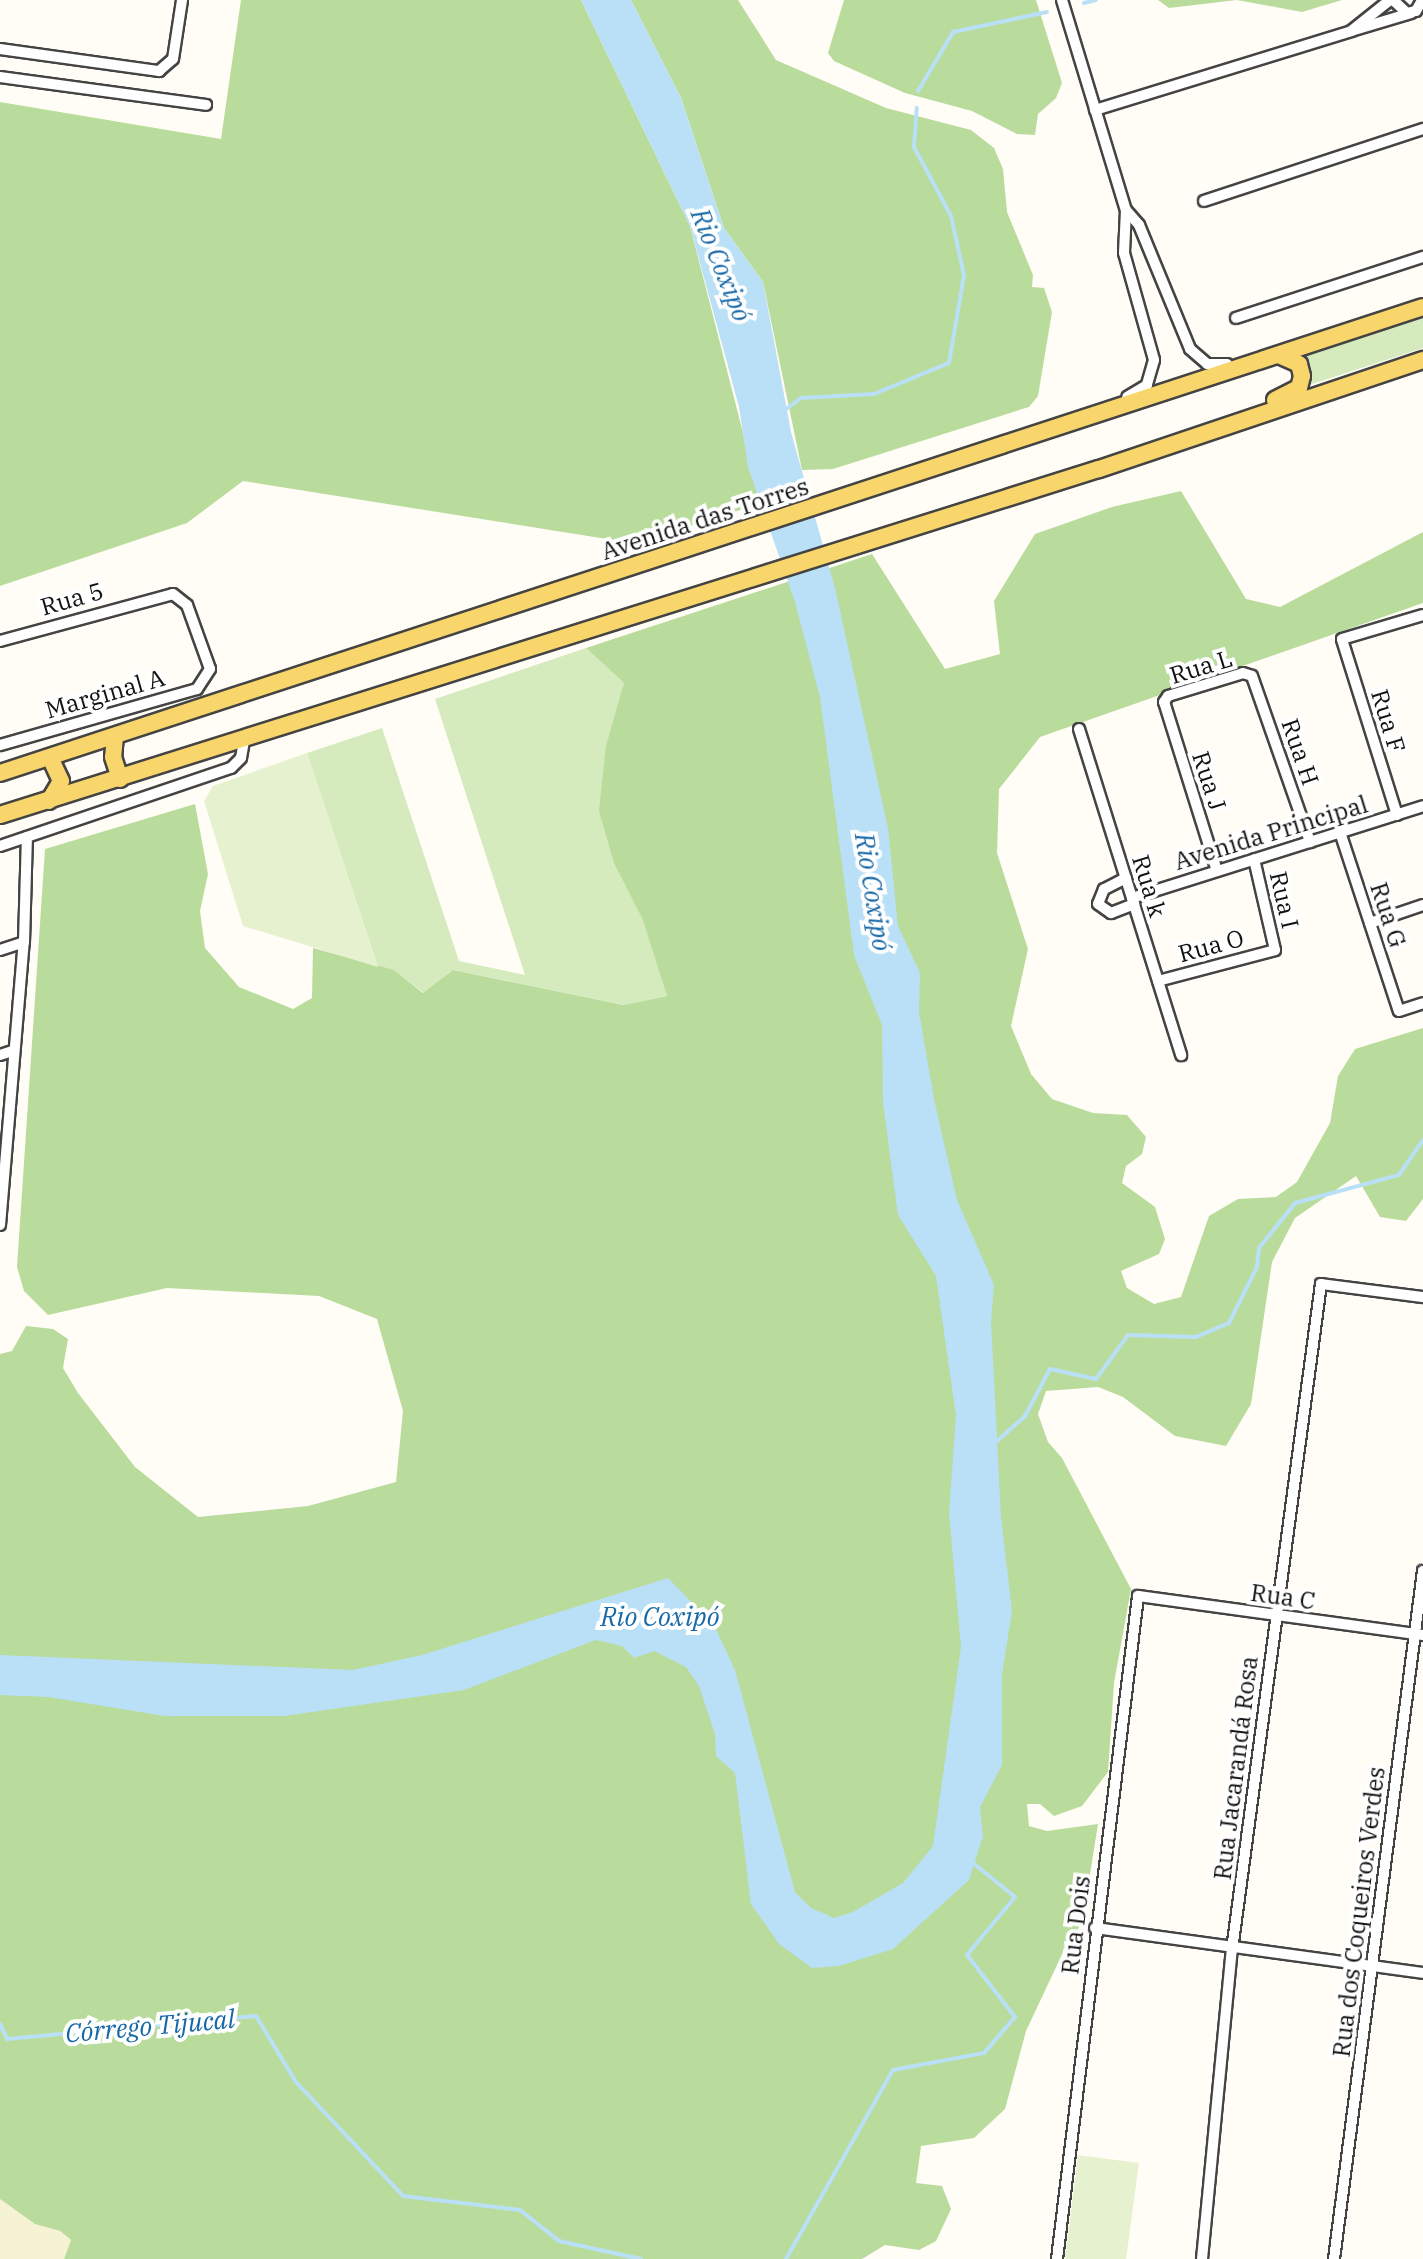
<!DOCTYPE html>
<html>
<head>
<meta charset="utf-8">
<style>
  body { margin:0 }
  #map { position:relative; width:1423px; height:2259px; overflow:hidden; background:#fffdf5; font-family:"IBM Plex Serif",serif }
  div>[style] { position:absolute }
  .farmland>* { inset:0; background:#f6f3d4 }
  .green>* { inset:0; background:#d5ebbd }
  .forest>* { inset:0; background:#b9dc9c }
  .pitch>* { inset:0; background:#e6f2cf }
  .water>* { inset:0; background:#b9e0f7 }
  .stream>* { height:4px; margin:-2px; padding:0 2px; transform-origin:2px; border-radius:2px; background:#b9e0f7 }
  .roads { filter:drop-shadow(2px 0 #444) drop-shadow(-2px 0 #444) drop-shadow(0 2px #444) drop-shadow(0 -2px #444) }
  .street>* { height:10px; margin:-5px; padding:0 5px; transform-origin:5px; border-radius:5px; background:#fff }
  .primary>* { height:16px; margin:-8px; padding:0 8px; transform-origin:8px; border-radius:8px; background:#f9d66b }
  span { translate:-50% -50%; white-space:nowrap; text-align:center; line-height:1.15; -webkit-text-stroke:8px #fff; paint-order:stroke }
  .street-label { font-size:24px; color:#111 }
  .water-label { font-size:26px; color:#1768a6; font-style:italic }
</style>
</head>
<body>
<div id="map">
  <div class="farmland">
    <div style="clip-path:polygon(0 2199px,35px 2224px,60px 2231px,71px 2241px,64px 2259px,0 2259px)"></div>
  </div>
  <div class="green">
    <div style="clip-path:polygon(1423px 316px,1423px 348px,1306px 386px,1304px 355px)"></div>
    <div style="clip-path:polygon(586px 648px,624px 683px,603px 775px,667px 996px,625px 1005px,453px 970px,424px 993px,394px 970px,378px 967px,307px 753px,382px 728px,459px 961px,525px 975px,435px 699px)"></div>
  </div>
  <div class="forest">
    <div style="clip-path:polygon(241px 0,581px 0,690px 226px,761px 503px,638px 544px,243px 481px,187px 523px,0 586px,0 102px,221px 139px)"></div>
    <div style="clip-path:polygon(631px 0,738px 0,776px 60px,886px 108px,971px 130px,994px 148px,1003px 169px,1007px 212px,1033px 275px,1032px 287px,1044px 288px,1052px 312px,1038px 396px,1029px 407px,833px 469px,802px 470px,763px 282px,724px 228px,681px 98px)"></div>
    <div style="clip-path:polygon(844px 0,1036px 0,1062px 83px,1056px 98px,1038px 114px,1035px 135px,1017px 134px,972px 111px,905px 93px,834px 61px,828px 53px)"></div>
    <div style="clip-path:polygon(1158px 0,1342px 0,1302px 12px,1237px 0,1169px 8px)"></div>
    <div style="clip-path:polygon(1181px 491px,1246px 599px,1280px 607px,1423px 532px,1423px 603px,1040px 737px,999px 789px,997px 853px,1028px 949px,1011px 1026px,1031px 1074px,1052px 1099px,1093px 1113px,1127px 1115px,1146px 1137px,1142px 1154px,1126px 1166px,1122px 1183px,1155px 1207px,1165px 1239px,1159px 1254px,1121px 1271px,1127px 1288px,1154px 1304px,1181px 1297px,1209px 1216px,1238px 1199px,1276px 1197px,1297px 1182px,1330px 1123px,1338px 1076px,1355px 1049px,1423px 1028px,1423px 1199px,1406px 1221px,1380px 1217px,1356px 1176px,1295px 1218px,1272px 1262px,1251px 1404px,1226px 1446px,1175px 1436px,1123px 1397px,1098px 1387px,1046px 1391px,1038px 1414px,1048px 1442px,1062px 1458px,1131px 1589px,1114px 1683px,1108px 1772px,1082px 1806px,1054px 1816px,1040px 1804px,1027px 1804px,1029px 1826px,1047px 1831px,1098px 1824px,1082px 1924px,1065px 1948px,1026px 2031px,1005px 2109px,974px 2138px,921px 2146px,916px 2183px,942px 2186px,951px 2209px,936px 2241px,919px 2250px,885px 2245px,862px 2259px,64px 2259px,71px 2240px,60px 2231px,35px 2224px,0 2199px,0 1354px,12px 1351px,26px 1326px,53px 1329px,68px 1339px,63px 1368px,78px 1393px,135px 1467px,198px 1517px,308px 1506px,396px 1482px,403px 1411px,377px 1319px,319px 1296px,167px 1288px,48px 1315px,24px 1291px,17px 1267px,45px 849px,195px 804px,208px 874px,200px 911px,205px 948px,239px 987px,293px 1009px,312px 998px,313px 948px,394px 970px,423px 993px,453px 970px,624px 1005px,667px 996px,643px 920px,614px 863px,599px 811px,606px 746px,624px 683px,586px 648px,872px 554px,945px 669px,1000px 654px,994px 601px,1035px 534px,1112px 507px)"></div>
  </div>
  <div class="pitch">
    <div style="clip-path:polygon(307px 753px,378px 967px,243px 926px,204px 801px,213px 786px)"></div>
    <div style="clip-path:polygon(1078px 2155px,1139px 2163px,1126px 2259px,1065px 2259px)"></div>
  </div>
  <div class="water">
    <div style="clip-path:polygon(581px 0,631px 0,681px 98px,724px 228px,763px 282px,791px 432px,835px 588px,888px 828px,898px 926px,920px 973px,919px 1012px,934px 1099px,957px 1200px,994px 1285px,991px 1322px,1001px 1517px,1012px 1611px,1002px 1675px,1002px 1765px,980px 1807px,983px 1836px,969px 1880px,893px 1949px,839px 1966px,812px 1968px,779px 1944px,751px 1904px,735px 1773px,716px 1756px,715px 1734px,699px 1686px,686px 1667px,654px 1651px,634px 1658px,622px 1646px,596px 1640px,464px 1690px,284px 1716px,165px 1716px,48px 1697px,0 1695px,0 1655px,353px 1670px,422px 1655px,668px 1578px,714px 1625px,735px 1670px,795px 1892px,811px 1908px,834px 1918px,853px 1912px,903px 1883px,933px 1846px,961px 1647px,949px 1513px,956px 1416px,936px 1276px,898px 1215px,883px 1103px,882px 1025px,854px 955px,820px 697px,795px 602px,748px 467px,739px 407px,690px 226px)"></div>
  </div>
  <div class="stream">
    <div style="left:1084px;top:3px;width:12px;rotate:-14deg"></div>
    <div style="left:918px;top:91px;width:69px;rotate:-59.3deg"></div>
    <div style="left:953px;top:32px;width:96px;rotate:-12deg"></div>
    <div style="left:785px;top:410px;width:20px;rotate:-37deg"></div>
    <div style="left:801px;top:398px;width:73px;rotate:-3.1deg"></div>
    <div style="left:874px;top:394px;width:81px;rotate:-22.5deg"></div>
    <div style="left:949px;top:363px;width:89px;rotate:-80.3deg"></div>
    <div style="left:964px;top:275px;width:60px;rotate:-102.4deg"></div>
    <div style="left:951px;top:216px;width:78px;rotate:-118.2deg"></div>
    <div style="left:914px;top:147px;width:39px;rotate:-86deg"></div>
    <div style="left:995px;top:1443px;width:40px;rotate:-42deg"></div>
    <div style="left:1025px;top:1416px;width:53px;rotate:-62deg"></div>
    <div style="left:1050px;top:1369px;width:47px;rotate:12.3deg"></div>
    <div style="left:1096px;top:1379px;width:54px;rotate:-54deg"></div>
    <div style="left:1128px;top:1335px;width:68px;rotate:1.7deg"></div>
    <div style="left:1196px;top:1337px;width:36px;rotate:-23deg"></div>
    <div style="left:1229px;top:1323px;width:63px;rotate:-63.4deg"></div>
    <div style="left:1257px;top:1267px;width:19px;rotate:-84deg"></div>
    <div style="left:1259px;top:1248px;width:58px;rotate:-51.3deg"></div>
    <div style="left:1295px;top:1203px;width:108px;rotate:-15.1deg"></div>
    <div style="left:1399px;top:1175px;width:42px;rotate:-55.6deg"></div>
    <div style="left:0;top:2024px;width:17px;rotate:65deg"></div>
    <div style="left:7px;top:2039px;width:250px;rotate:-5.3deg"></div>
    <div style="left:256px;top:2016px;width:77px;rotate:58.8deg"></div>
    <div style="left:296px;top:2082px;width:156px;rotate:46.8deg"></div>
    <div style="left:403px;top:2196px;width:118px;rotate:6.8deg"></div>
    <div style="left:520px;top:2210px;width:50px;rotate:38.5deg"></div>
    <div style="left:559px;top:2241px;width:84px;rotate:12.4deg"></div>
    <div style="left:786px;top:2259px;width:217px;rotate:-60.5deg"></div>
    <div style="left:893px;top:2070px;width:93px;rotate:-10.6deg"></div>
    <div style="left:984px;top:2053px;width:48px;rotate:-49.3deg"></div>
    <div style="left:1015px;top:2017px;width:78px;rotate:-127.7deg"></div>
    <div style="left:967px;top:1955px;width:75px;rotate:-50.4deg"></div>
    <div style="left:1015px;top:1897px;width:55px;rotate:-140.9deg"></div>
  </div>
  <div class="roads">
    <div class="street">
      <div style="left:1062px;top:0;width:220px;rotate:73.1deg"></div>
      <div style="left:1126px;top:210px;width:43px;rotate:92.7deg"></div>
      <div style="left:1124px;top:253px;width:111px;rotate:74.3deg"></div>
      <div style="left:1154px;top:360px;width:26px;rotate:106deg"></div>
      <div style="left:1147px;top:385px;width:23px;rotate:149deg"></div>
      <div style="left:1390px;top:0;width:50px;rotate:141.5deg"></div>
      <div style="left:1351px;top:31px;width:63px;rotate:-16.7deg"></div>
      <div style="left:1393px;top:0;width:19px;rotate:43deg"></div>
      <div style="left:1407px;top:13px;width:9px;rotate:-13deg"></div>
      <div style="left:1416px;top:11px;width:13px;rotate:-61deg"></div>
      <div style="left:0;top:49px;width:161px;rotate:7.9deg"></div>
      <div style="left:159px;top:71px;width:18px;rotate:-41deg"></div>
      <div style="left:173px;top:59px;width:60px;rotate:-81.3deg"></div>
      <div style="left:0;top:77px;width:208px;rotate:7.7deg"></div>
      <div style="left:1095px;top:110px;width:268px;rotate:-17.1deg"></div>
      <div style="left:1204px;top:201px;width:231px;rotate:-18.2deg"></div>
      <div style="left:1126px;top:210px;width:20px;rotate:49deg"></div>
      <div style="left:1139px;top:225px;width:134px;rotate:67.6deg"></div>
      <div style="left:1190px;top:349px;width:23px;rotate:41deg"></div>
      <div style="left:1207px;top:364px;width:20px"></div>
      <div style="left:1236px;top:318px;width:197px;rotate:-18.1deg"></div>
      <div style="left:0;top:641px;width:179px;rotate:-15.2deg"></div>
      <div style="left:173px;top:594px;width:18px;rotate:38deg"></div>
      <div style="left:187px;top:605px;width:68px;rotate:70.2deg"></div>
      <div style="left:210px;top:669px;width:24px;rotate:123deg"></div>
      <div style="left:197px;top:689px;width:205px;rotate:164.1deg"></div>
      <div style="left:1079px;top:729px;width:342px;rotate:72.6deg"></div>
      <div style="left:1397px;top:815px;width:184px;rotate:-107.4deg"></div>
      <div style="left:1342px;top:639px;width:84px;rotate:-16.5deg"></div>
      <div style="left:1340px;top:832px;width:188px;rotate:71.8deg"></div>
      <div style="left:1399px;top:1011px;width:25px;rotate:-18deg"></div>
      <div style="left:0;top:846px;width:244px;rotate:-18.7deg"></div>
      <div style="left:231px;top:768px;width:14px;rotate:-45deg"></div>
      <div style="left:241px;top:758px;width:22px;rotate:-80deg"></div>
      <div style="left:1217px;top:871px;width:177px;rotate:-107.4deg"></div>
      <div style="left:1164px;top:702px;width:7px;rotate:-56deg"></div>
      <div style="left:1168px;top:696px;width:78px;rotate:-17deg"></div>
      <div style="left:1243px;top:673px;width:9px;rotate:18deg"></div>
      <div style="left:1252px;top:676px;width:176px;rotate:70.7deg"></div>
      <div style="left:1126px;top:878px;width:25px;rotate:153deg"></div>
      <div style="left:1104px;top:889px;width:16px;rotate:112deg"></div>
      <div style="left:1098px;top:904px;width:16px;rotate:35deg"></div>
      <div style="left:1111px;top:913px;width:25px;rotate:-21deg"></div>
      <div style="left:1132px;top:898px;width:305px;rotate:-17.5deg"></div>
      <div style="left:1370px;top:923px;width:56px;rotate:-18.8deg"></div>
      <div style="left:0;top:950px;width:25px;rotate:-18deg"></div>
      <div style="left:1158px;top:981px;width:121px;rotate:-14.8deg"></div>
      <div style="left:1275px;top:950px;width:93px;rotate:-103deg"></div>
      <div style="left:0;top:1055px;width:13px;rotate:-18deg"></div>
      <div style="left:0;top:1225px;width:284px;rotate:-85.2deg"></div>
      <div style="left:24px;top:942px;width:105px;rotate:-88.4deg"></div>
      <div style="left:1095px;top:1928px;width:331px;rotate:7.8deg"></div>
      <div style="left:1057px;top:2259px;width:668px;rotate:-83.03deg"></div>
      <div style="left:1138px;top:1596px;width:288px;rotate:7.8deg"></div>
      <div style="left:1202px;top:2259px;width:310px;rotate:-84.5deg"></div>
      <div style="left:1232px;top:1950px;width:672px;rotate:-82.39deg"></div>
      <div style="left:1321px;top:1284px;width:103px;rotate:7.3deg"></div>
      <div style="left:1334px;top:2259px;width:694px;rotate:-82.63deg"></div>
    </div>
    <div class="primary">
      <div style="left:1275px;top:400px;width:27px;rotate:-27deg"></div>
      <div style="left:1299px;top:388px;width:12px;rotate:-76deg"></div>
      <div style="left:1302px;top:376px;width:12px;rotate:-104deg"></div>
      <div style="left:1299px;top:364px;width:20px;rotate:-156deg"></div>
      <div style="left:115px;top:736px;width:21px;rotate:95deg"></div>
      <div style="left:113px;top:757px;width:23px;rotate:72deg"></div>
      <div style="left:0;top:773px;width:1497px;rotate:-18.13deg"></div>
      <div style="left:49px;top:801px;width:23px;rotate:-59deg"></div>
      <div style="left:61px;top:781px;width:26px;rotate:-115deg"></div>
      <div style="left:0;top:815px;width:1152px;rotate:-17.48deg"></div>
      <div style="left:1099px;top:469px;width:342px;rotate:-18.6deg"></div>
    </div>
  </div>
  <div class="street-label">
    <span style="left:705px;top:519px;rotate:-18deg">Avenida das Torres</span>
    <span style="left:72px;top:599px;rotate:-16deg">Rua 5</span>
    <span style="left:1201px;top:667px;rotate:-17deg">Rua L</span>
    <span style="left:105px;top:694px;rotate:-16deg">Marginal A</span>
    <span style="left:1388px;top:721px;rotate:73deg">Rua F</span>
    <span style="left:1300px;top:752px;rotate:71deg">Rua H</span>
    <span style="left:1209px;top:781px;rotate:72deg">Rua J</span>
    <span style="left:1271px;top:833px;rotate:-17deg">Avenida Principal</span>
    <span style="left:1149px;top:886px;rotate:73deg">Rua k</span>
    <span style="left:1284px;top:900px;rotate:77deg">Rua I</span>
    <span style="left:1388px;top:915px;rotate:72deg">Rua G</span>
    <span style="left:1211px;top:946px;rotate:-15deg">Rua O</span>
    <span style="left:1283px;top:1597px;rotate:8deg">Rua C</span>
    <span style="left:1236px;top:1768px;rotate:-83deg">Rua Jacarandá Rosa</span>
    <span style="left:1359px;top:1912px;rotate:-83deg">Rua dos Coqueiros Verdes</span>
    <span style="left:1076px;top:1925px;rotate:-83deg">Rua Dois</span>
  </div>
  <div class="water-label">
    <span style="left:721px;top:265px;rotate:68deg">Rio Coxipó</span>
    <span style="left:873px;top:892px;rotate:81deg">Rio Coxipó</span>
    <span style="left:660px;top:1617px">Rio Coxipó</span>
    <span style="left:150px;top:2026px;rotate:-5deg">Córrego Tijucal</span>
  </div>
</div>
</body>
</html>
